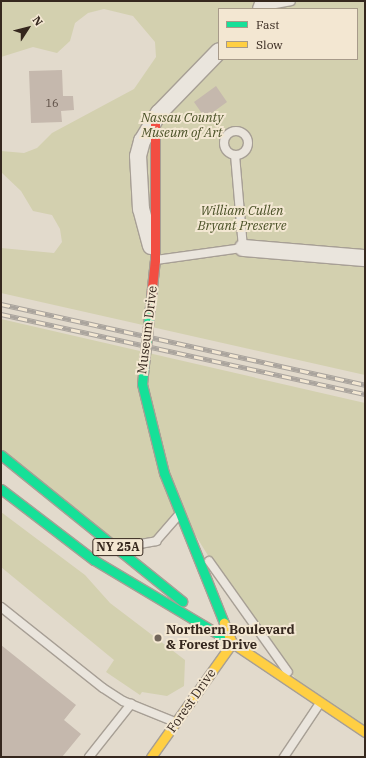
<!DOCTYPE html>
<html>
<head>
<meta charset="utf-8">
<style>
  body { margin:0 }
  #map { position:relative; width:366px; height:758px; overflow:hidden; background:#e2dacc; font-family:"IBM Plex Serif",serif }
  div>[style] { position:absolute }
  .green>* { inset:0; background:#d3d0af }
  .building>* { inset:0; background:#c5b8ad }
  .roads { filter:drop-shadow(1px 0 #a79f95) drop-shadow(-1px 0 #a79f95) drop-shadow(0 1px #a79f95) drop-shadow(0 -1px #a79f95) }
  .lane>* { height:8px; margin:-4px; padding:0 4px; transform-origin:4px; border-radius:4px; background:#eae5dd }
  .lane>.ring { margin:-4px; padding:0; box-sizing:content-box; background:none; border:8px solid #eae5dd; border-radius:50% }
  .street>* { height:16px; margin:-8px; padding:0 8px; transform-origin:8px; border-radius:8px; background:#eae5dd }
  .fast>* { height:9px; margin:-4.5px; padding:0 4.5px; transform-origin:4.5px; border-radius:4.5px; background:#16e098 }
  .slow>* { height:9px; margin:-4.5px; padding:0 4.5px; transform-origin:4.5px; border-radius:4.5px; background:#ffcf43 }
  .jam>* { height:9px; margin:-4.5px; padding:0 4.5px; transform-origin:4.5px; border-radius:4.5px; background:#f24e42 }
  .rail>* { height:4.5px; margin-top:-2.25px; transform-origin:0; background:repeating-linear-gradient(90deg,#f3e7d2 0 9px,#aaa49d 0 18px); box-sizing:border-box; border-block:1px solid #aaa49d }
  .dots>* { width:11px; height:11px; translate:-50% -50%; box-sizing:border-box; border:2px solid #f3e7d2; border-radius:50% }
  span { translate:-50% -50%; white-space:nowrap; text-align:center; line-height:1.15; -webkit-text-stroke:4px #f3e7d2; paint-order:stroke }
  .number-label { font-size:11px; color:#594b42 }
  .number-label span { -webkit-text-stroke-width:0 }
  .shield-label span { padding:1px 3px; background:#f3e7d2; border:1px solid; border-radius:3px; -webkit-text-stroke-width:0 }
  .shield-label { font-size:12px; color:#35271e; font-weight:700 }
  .park-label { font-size:13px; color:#495026; font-style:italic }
  .street-label { font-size:13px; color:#35271e }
  .poi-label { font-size:13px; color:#35271e; font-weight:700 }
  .left { translate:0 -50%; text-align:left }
  .frame { position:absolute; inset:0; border:2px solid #35271e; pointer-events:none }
  .legend { position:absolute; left:218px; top:8px; width:140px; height:52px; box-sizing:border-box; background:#f3e7d2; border:1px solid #a79a8a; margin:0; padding:5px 7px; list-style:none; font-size:12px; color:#35271e }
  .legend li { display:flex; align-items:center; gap:8px; height:20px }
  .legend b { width:20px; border:1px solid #a79a8a }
  .north { position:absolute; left:8px; top:8px; width:40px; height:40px; -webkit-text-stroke:3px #f3e7d2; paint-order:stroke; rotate:54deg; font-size:11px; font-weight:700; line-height:16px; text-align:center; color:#35271e }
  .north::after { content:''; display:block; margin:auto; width:14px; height:18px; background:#35271e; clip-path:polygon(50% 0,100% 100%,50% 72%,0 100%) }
</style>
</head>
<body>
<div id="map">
  <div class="green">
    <div style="clip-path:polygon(evenodd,1px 1px,365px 1px,365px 375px,1px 293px,1px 248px,54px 253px,62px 242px,60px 229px,52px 215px,33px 211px,21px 191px,1px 172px,1px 151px,24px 153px,37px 148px,52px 133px,134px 89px,156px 57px,155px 42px,133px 16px,104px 9px,88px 13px,75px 23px,70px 41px,57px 53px,33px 47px,1px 57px,1px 1px,219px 9px,357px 9px,357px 59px,219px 59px,219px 9px)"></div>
    <div style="clip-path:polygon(1px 319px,365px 403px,365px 732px,303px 689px,222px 578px,181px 512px,157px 538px,119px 546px,1px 454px)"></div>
    <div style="clip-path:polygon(1px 512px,85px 575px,110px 603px,185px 660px,184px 686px,167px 696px,142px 692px,140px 695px,106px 672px,114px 660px,1px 567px)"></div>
  </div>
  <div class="building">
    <div style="clip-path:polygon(62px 70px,63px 96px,73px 96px,74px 110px,61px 111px,62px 122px,31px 123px,29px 71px)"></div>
    <div style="clip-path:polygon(216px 86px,227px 102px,205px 118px,194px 102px)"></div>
    <div style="clip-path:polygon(1px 645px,76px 705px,64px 720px,81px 734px,62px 757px,1px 757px)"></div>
  </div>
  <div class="roads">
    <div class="lane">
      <div style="left:264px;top:6px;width:27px;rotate:-10deg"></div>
      <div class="ring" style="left:224px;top:131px;width:16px;height:16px"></div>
      <div style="left:156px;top:260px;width:88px;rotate:-7.9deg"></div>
      <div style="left:243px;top:248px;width:93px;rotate:-94.9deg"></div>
      <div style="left:123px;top:547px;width:34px;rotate:-10deg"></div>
      <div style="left:156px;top:541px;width:33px;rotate:-49deg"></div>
      <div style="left:209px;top:561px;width:136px;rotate:54.6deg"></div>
      <div style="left:1px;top:607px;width:130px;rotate:38.5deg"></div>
      <div style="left:103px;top:688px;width:24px;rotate:33deg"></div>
      <div style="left:123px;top:701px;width:56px;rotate:22deg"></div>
      <div style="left:89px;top:757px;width:68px;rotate:-51.6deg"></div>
      <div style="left:284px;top:757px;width:65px;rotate:-56.3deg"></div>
    </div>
    <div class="street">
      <div style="left:261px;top:9px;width:9px;rotate:-69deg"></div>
      <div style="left:151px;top:246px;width:38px;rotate:-105deg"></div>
      <div style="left:141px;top:209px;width:53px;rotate:-93.2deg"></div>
      <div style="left:138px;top:156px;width:16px;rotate:-75deg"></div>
      <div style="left:142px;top:141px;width:33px;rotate:-59deg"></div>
      <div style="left:159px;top:113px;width:86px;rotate:-45.9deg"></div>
      <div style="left:243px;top:248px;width:122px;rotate:4.7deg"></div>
    </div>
    <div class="fast">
      <div style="left:151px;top:297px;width:87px;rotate:95.9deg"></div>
      <div style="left:142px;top:384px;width:92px;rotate:76.1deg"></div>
      <div style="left:164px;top:473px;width:162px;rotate:68.2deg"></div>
      <div style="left:1px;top:455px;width:233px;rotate:38.9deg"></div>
      <div style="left:1px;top:489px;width:117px;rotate:37.4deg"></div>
      <div style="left:94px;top:560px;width:156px;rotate:30.8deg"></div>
    </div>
    <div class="slow">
      <div style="left:228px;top:640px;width:165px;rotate:33.9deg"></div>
      <div style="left:151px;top:757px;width:140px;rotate:-54.6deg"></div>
      <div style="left:232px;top:643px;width:22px;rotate:-112deg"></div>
    </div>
    <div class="jam">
      <div style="left:151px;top:297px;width:36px;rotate:-84deg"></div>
      <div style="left:155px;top:261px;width:140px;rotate:-90deg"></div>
    </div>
  </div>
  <div class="rail">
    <div style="left:1px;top:304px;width:373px;rotate:12.5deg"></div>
    <div style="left:1px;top:314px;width:373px;rotate:12.4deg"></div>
  </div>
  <div class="dots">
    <div style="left:158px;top:638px;background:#72665b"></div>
  </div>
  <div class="number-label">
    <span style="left:52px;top:103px">16</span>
  </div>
  <div class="shield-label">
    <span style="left:118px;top:547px">NY 25A</span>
  </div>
  <div class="park-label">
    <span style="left:182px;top:126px">Nassau County<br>Museum of Art</span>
    <span style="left:242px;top:219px">William Cullen<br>Bryant Preserve</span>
  </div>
  <div class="street-label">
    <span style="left:148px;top:330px;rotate:-83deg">Museum Drive</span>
    <span style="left:192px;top:701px;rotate:-55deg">Forest Drive</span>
  </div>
  <div class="poi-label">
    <span class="left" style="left:166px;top:638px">Northern Boulevard<br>&amp; Forest Drive</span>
  </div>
  <div class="frame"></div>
  <ul class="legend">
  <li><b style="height:5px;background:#16e098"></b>Fast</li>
  <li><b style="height:5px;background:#ffcf43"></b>Slow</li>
  </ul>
  <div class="north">N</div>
</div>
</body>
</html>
